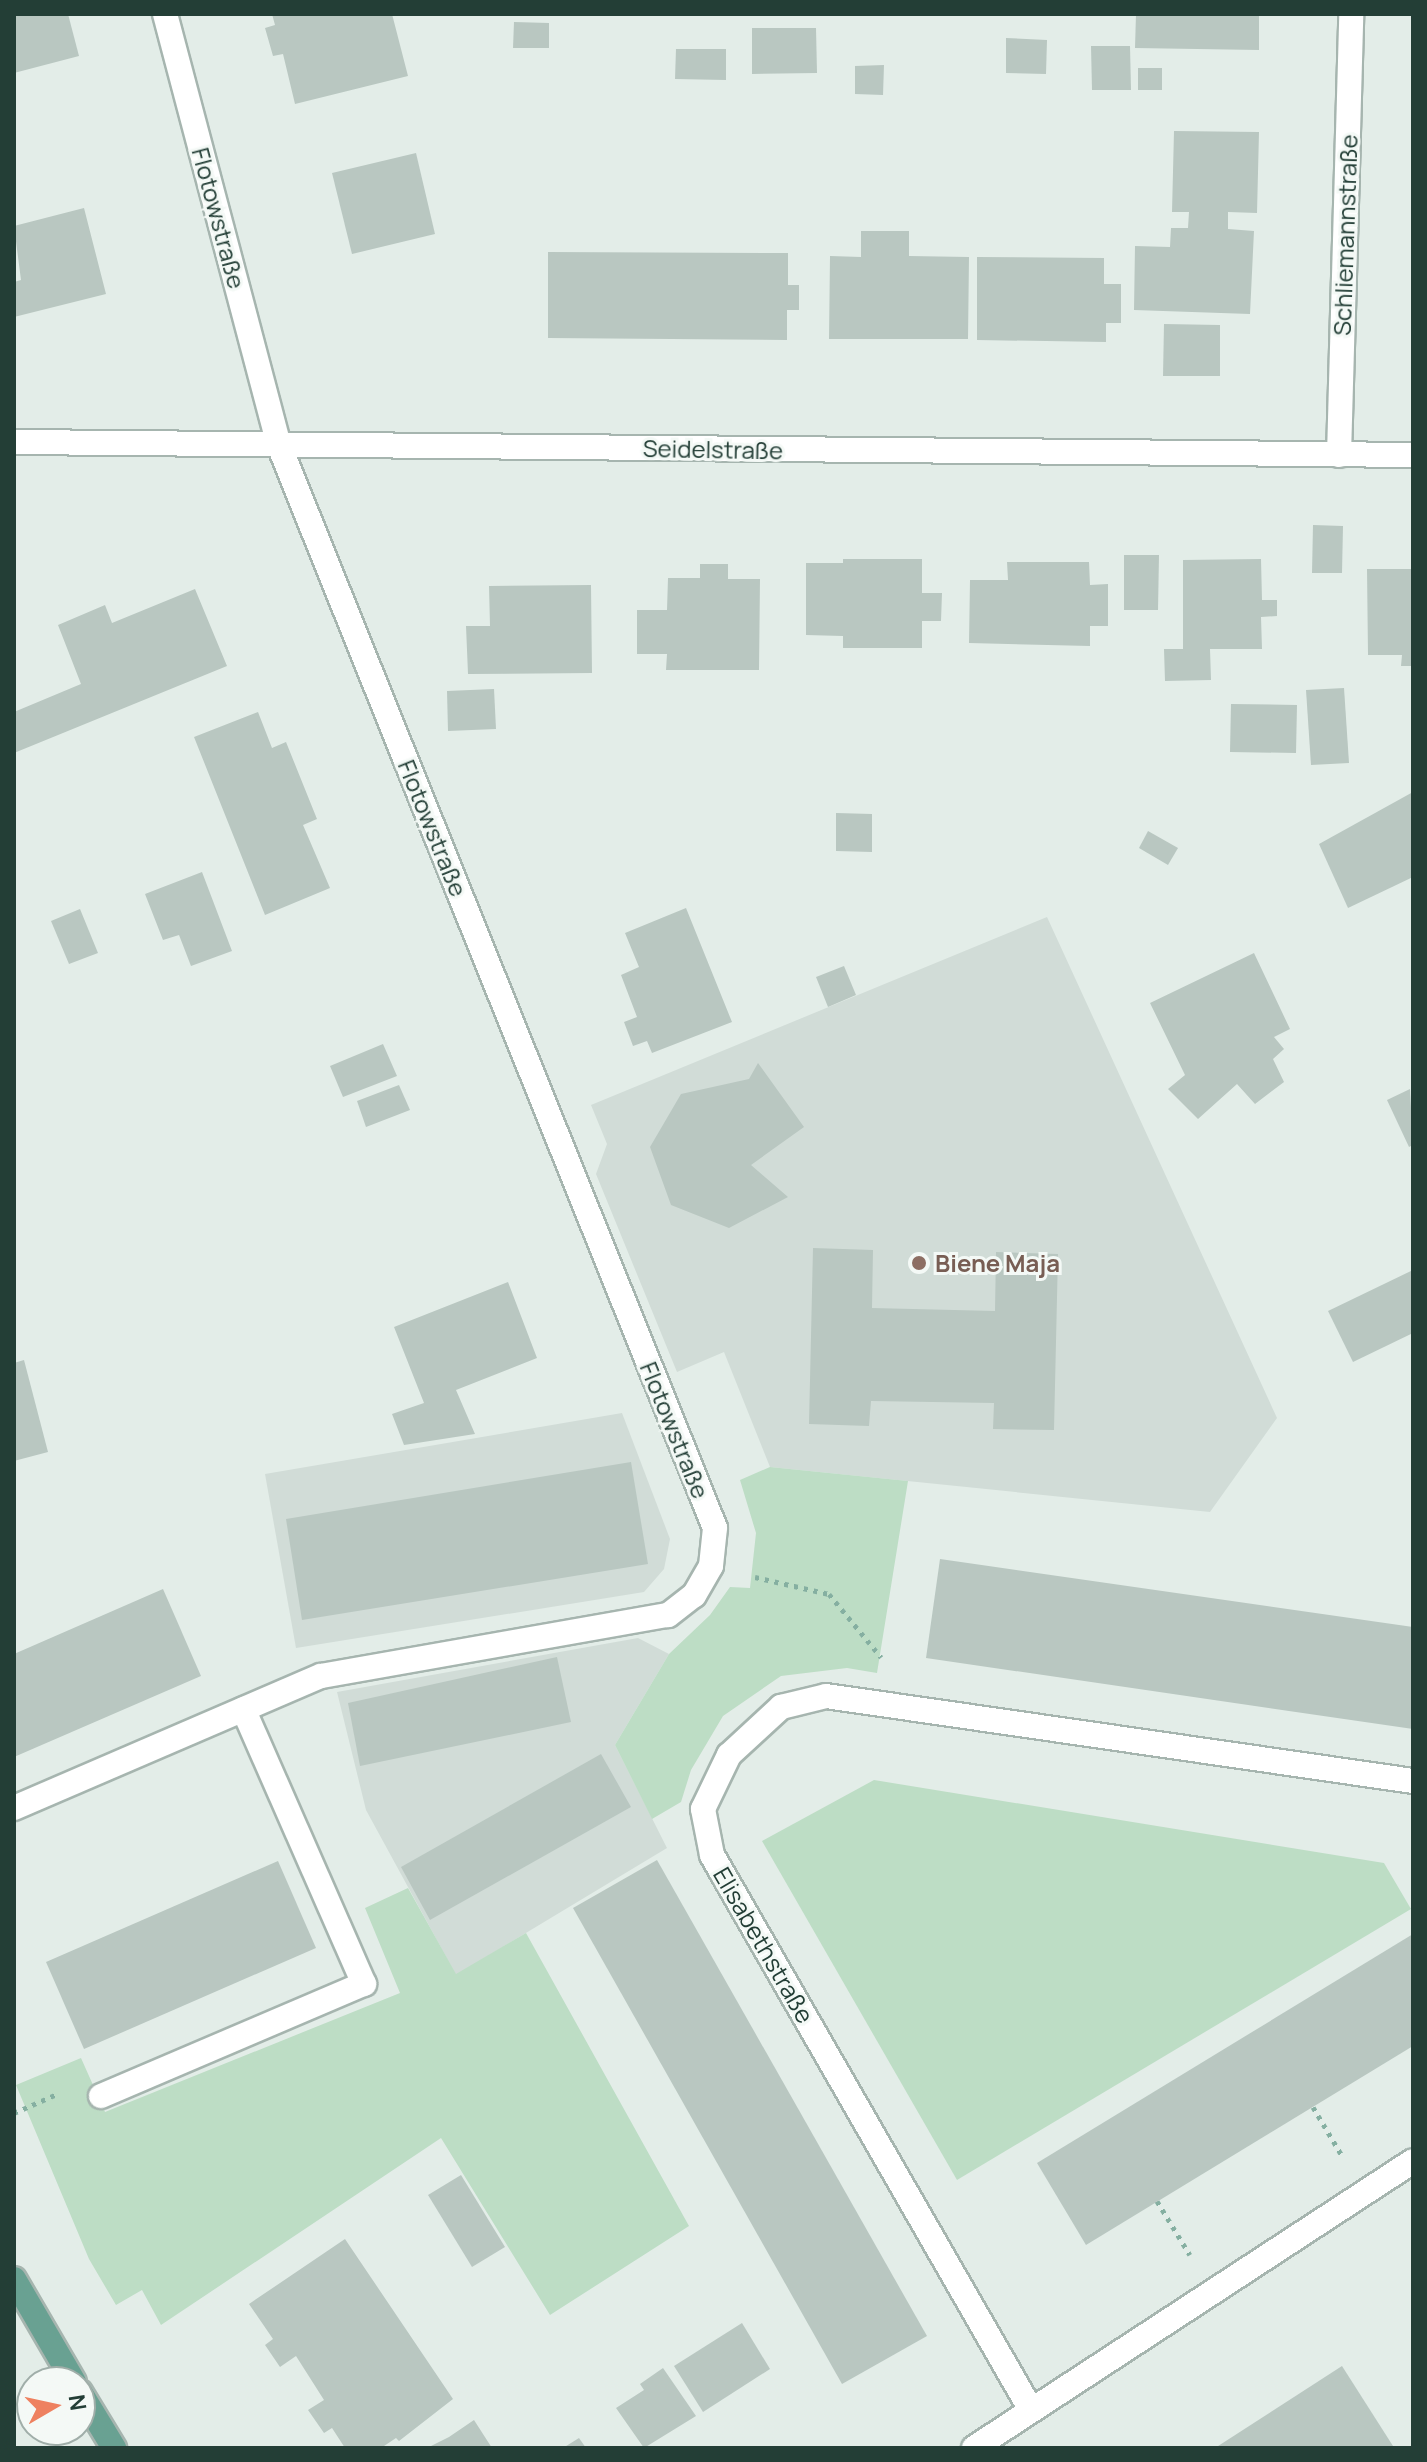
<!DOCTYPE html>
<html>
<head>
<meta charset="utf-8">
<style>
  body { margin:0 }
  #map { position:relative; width:1427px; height:2462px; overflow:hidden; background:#e3ede8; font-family:Manrope,sans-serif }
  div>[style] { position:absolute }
  .built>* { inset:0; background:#d1dcd7 }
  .green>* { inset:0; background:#bdddc5 }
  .building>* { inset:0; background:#b9c7c1 }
  .path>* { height:5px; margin-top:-2.5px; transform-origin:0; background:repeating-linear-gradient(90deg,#85afa1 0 4px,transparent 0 10px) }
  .roads { filter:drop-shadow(2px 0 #a6b5af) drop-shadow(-2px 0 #a6b5af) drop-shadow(0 2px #a6b5af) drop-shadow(0 -2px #a6b5af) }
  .lane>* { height:24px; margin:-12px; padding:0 12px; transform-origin:12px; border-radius:12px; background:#fff }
  .street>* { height:24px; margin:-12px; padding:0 12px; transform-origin:12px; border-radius:12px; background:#fff }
  .primary>* { height:24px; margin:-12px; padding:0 12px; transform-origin:12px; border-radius:12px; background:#69a192 }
  .dots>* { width:22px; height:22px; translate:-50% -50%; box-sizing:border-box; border:4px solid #f4f9f6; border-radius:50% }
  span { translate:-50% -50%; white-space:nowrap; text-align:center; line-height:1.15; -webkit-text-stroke:6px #f4f9f6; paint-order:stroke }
  .street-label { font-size:24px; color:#233e36 }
  .education-label { font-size:24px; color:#785e54; font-weight:700 }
  .left { translate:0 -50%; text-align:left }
  .frame { position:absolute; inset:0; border:16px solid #233e36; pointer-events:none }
  .north { position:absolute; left:16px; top:2366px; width:80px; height:80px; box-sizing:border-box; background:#f4f9f6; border:2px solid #a0aea9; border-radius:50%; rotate:81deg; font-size:22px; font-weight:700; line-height:32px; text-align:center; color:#233e36 }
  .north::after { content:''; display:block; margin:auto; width:28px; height:36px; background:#ee8160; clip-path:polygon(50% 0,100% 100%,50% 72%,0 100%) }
</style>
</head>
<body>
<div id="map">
  <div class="built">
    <div style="clip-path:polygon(1047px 917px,1277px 1418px,1210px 1512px,770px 1467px,724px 1352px,677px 1372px,596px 1174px,607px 1144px,591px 1105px)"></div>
    <div style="clip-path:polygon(622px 1413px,670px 1539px,664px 1569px,644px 1592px,296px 1648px,265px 1474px)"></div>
    <div style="clip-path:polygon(638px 1638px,669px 1654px,615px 1745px,667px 1848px,456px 1975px,366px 1810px,337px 1692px)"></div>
  </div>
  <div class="green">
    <div style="clip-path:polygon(770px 1467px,908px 1481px,877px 1673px,847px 1668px,781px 1676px,723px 1716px,691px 1770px,681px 1802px,652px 1819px,615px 1745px,669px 1654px,710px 1615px,730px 1587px,750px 1588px,756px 1533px,740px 1480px)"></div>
    <div style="clip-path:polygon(874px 1780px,1384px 1863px,1411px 1909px,957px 2180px,762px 1841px)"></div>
    <div style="clip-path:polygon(408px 1888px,456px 1974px,526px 1933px,689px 2226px,550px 2315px,441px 2138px,161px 2325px,142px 2290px,116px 2305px,89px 2259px,16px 2085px,81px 2058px,105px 2112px,400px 1993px,365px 1908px)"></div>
  </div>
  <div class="building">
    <div style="clip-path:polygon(14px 14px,68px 14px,79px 56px,14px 73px)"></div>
    <div style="clip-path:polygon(272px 14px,392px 14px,408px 76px,295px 104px,283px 54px,273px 56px,265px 28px,275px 25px)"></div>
    <div style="clip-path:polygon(1136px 14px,1259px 15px,1259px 50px,1135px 48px)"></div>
    <div style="clip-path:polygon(514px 22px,549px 23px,549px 48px,513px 48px)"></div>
    <div style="clip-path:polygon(752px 28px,816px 28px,817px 73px,752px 74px)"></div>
    <div style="clip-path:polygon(1006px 38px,1047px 40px,1046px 74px,1006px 73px)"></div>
    <div style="clip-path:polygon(1091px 46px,1130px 46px,1131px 90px,1092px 90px)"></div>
    <div style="clip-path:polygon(676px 49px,726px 49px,726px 80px,675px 79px)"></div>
    <div style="clip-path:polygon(884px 65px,883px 95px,855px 94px,855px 66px)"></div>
    <div style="clip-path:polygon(1138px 68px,1162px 68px,1162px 90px,1138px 90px)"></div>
    <div style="clip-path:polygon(1174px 131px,1259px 132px,1257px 213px,1228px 212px,1228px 229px,1254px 231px,1250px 314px,1134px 310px,1135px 246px,1170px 247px,1171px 228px,1188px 228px,1189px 212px,1172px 212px)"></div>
    <div style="clip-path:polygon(416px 153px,435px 234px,352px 254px,332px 173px)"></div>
    <div style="clip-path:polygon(84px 208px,106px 294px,14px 317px,14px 282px,21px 280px,14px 226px)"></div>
    <div style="clip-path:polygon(861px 231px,909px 231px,909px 256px,969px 257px,968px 339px,829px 339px,830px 256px,861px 257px)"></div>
    <div style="clip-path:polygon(548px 252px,788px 253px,788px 285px,799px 285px,799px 310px,787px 310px,787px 340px,548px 338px)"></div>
    <div style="clip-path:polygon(977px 257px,1104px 258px,1104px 284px,1121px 284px,1121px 323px,1106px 323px,1106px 342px,977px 340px)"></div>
    <div style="clip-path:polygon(1164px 324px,1220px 325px,1220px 376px,1163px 376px)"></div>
    <div style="clip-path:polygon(1313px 525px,1343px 526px,1342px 573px,1312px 573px)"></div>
    <div style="clip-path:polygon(1124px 555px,1159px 555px,1158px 610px,1124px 610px)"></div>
    <div style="clip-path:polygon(843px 559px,922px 559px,922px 593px,942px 593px,941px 621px,922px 621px,922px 648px,843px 648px,843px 636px,806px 635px,806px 563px,843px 563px)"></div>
    <div style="clip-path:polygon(1261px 559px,1262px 600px,1277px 600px,1277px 616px,1261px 617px,1262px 649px,1210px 649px,1211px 680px,1165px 681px,1164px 649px,1183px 649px,1183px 560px)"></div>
    <div style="clip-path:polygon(1007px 562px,1089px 562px,1090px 585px,1108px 584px,1108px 626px,1090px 626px,1090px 646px,969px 643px,970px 580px,1008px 580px)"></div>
    <div style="clip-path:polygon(700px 564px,728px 564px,728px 579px,760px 579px,759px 670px,666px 670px,667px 654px,637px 654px,637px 610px,667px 610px,668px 578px,700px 578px)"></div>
    <div style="clip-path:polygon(1367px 569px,1413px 569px,1413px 666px,1401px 666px,1402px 655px,1368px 655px)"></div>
    <div style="clip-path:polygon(591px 585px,592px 673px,468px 674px,466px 626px,490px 626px,489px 586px)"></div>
    <div style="clip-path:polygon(195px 589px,227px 666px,14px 753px,14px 712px,81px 684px,58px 625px,105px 605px,112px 623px)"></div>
    <div style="clip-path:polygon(1344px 688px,1349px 763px,1311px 765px,1306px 690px)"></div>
    <div style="clip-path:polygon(494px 689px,496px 729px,448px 731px,447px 691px)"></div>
    <div style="clip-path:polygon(1231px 704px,1297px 705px,1296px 753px,1230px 752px)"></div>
    <div style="clip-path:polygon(258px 712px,272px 748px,286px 742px,317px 819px,303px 825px,330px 888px,265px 915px,194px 737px)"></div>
    <div style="clip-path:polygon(1413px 792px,1413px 877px,1348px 908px,1319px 844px)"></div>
    <div style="clip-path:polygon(836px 813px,872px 814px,872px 852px,836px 851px)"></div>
    <div style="clip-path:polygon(1148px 831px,1178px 848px,1168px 865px,1139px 848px)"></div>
    <div style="clip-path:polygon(202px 872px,232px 951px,191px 966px,179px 935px,163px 940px,145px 894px)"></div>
    <div style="clip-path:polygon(686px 908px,732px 1022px,652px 1053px,647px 1041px,633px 1046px,624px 1022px,637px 1017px,621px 975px,639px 967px,625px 933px)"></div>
    <div style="clip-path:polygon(80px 909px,98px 953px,69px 964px,51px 921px)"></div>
    <div style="clip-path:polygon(1254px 953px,1290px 1029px,1274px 1037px,1284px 1049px,1273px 1059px,1284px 1082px,1255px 1104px,1237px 1084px,1198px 1119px,1168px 1089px,1185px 1075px,1150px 1003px)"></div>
    <div style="clip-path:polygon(844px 966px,856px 995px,828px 1007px,816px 977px)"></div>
    <div style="clip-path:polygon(383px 1044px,397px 1076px,343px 1097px,330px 1066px)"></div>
    <div style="clip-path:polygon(758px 1063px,804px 1127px,751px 1165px,788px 1197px,729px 1228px,671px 1205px,650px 1147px,681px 1094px,749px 1079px)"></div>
    <div style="clip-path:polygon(399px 1085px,410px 1110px,366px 1127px,357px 1101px)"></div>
    <div style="clip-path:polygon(1410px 1089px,1413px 1145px,1409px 1147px,1387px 1100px)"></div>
    <div style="clip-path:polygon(813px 1248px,873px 1250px,872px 1308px,995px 1311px,996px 1252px,1058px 1254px,1054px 1430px,993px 1429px,994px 1403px,871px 1401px,869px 1426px,809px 1424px)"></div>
    <div style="clip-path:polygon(1413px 1270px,1413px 1333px,1353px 1362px,1328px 1311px)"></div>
    <div style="clip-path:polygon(508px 1282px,537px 1358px,456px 1390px,475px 1434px,404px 1445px,392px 1414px,424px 1403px,394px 1327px)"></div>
    <div style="clip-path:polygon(24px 1360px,48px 1452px,14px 1461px,14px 1363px)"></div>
    <div style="clip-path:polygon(631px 1462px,648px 1564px,302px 1620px,286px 1519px)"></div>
    <div style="clip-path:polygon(940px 1559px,1413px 1627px,1413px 1729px,926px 1658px)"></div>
    <div style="clip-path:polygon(163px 1589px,201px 1676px,14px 1757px,14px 1654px)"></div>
    <div style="clip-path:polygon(557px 1657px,571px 1722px,360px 1766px,348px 1703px)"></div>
    <div style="clip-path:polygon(601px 1754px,631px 1807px,430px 1920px,401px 1867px)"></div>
    <div style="clip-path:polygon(657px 1860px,927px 2336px,842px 2384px,573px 1908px)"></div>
    <div style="clip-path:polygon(278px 1861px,316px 1948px,84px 2049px,46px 1962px)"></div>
    <div style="clip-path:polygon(1413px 1934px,1413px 2046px,1086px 2245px,1037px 2163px)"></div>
    <div style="clip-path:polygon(461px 2175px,505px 2247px,472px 2267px,428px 2195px)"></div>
    <div style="clip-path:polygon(345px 2239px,453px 2399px,399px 2441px,396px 2438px,381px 2448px,345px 2448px,332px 2428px,324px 2433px,308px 2410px,324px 2400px,296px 2356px,280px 2367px,265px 2345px,273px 2339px,249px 2304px)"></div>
    <div style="clip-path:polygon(742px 2323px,770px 2369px,703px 2412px,674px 2366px)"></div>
    <div style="clip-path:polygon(1342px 2366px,1393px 2446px,1389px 2448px,1215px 2448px)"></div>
    <div style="clip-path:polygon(663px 2368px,696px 2416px,644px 2448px,616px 2408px,644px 2390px,640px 2384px)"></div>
    <div style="clip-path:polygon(474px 2420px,492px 2448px,427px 2448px,449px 2437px)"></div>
    <div style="clip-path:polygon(579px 2438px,586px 2448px,563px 2448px)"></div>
  </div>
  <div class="path">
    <div style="left:755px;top:1577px;width:76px;rotate:12.9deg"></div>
    <div style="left:829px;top:1594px;width:82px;rotate:50.5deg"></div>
    <div style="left:1313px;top:2107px;width:55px;rotate:59.2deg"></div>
    <div style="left:14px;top:2113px;width:47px;rotate:-23.8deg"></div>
    <div style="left:1157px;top:2201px;width:63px;rotate:58.6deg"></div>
  </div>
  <div class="roads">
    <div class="lane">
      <div style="left:14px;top:1808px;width:334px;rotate:-23.3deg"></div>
      <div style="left:321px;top:1676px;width:352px;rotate:-10deg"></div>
      <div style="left:101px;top:2096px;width:286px;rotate:-23.1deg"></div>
      <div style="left:364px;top:1984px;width:300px;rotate:-113.7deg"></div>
      <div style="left:1031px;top:2410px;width:640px;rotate:-119.89deg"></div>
      <div style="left:712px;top:1855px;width:47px;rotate:-101.1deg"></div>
      <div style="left:703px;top:1809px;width:60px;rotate:-64.3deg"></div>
      <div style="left:729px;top:1755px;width:71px;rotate:-42.7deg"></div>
      <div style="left:781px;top:1707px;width:46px;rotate:-13.7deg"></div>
      <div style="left:826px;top:1696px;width:593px;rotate:8.24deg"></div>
    </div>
    <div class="street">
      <div style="left:165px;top:14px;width:446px;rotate:75.2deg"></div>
      <div style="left:279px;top:445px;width:1167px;rotate:68.07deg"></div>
      <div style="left:715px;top:1528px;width:38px;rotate:96deg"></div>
      <div style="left:711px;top:1566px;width:34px;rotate:120deg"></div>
      <div style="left:694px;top:1595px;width:33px;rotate:142deg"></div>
      <div style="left:14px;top:442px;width:1399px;rotate:0.53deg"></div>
      <div style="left:1339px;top:455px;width:441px;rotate:-88.4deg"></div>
      <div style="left:974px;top:2448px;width:524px;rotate:-33.17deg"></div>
    </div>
    <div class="primary">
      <div style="left:14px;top:2279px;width:119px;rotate:59.8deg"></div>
      <div style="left:80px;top:2392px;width:66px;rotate:58.7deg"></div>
    </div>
  </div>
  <div class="dots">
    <div style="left:919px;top:1263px;background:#8d6e63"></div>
  </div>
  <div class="street-label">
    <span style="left:219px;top:218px;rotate:75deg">Flotowstraße</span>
    <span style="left:1345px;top:235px;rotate:-88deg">Schliemannstraße</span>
    <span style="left:713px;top:449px;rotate:1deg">Seidelstraße</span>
    <span style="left:433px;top:828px;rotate:68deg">Flotowstraße</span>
    <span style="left:675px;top:1430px;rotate:68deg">Flotowstraße</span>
    <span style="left:764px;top:1945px;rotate:60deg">Elisabethstraße</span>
  </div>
  <div class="education-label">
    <span class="left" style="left:935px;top:1263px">Biene Maja</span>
  </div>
  <div class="frame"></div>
  <div class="north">N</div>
</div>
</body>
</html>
